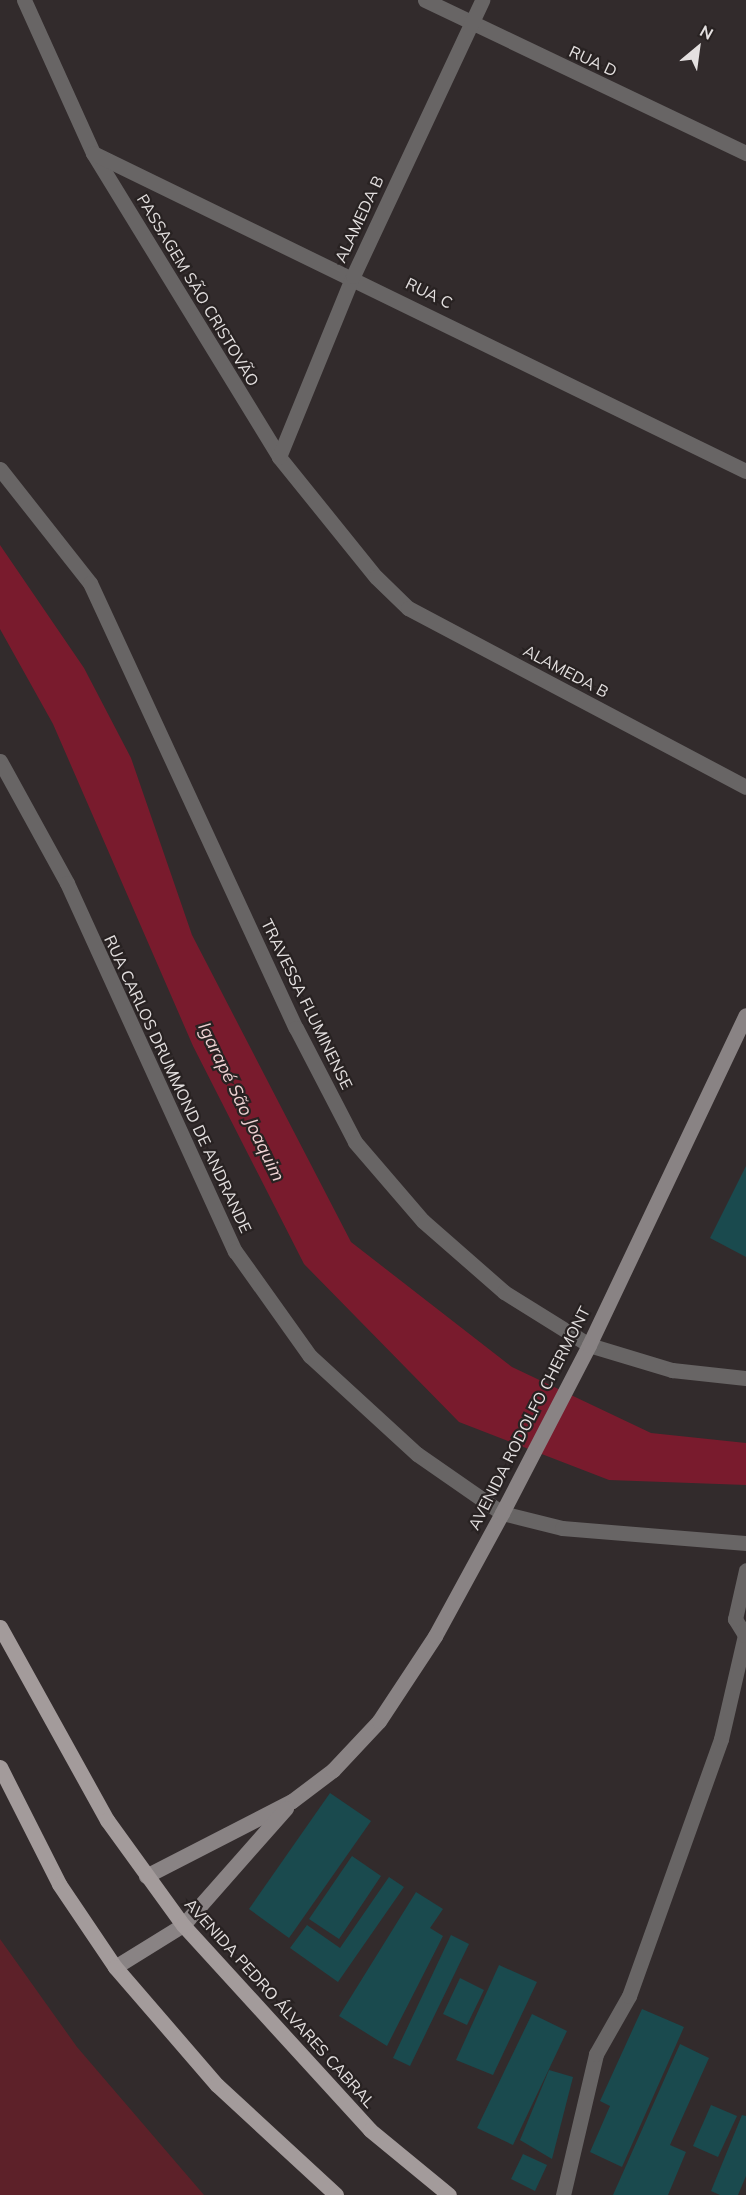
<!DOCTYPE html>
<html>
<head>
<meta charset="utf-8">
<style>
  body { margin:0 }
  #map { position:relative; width:746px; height:2195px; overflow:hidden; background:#322b2c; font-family:Mulish,sans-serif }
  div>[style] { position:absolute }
  .green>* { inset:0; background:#5d2129 }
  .water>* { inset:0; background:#791b2d }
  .building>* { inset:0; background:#1a4a4e }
  .street>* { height:15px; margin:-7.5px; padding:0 7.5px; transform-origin:7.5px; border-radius:7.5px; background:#686565 }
  .secondary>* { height:15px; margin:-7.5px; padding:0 7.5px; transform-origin:7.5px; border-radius:7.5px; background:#898384 }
  .primary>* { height:15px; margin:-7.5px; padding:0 7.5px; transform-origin:7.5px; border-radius:7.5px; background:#a39b9b }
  span { translate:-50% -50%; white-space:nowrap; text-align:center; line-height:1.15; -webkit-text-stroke:4.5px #282222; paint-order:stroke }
  .street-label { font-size:16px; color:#e4e0e0 }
  .water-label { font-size:18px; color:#eed2d3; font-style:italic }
  .north { position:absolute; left:668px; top:18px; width:60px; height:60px; -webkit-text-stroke:4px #282222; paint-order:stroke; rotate:29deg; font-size:16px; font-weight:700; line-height:24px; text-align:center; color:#e4e0e0 }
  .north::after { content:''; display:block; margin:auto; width:21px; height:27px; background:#e4e0e0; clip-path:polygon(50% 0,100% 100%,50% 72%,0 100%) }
</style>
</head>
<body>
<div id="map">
  <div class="green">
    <div style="clip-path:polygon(0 1939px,77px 2047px,204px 2195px,0 2195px)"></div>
  </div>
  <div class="water">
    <div style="clip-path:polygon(0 545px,84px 668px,131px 758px,192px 935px,351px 1242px,512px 1367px,651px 1433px,746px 1443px,746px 1485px,609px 1480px,459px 1422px,304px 1264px,193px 1046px,53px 724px,0 629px)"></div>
  </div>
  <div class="building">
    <div style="clip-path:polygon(746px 1166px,746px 1257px,710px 1238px)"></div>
    <div style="clip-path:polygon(330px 1793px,371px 1821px,289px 1938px,249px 1909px)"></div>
    <div style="clip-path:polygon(352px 1856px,381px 1876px,339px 1939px,309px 1919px)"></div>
    <div style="clip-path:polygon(389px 1877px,404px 1887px,338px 1982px,290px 1948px,307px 1925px,340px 1948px)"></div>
    <div style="clip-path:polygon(416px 1892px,443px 1909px,430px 1928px,443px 1936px,387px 2046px,339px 2016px)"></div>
    <div style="clip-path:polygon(451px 1935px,469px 1944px,410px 2066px,393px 2058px)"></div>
    <div style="clip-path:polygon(499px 1965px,537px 1982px,493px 2075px,456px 2060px)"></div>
    <div style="clip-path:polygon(460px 1978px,484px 1990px,467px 2025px,443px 2014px)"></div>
    <div style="clip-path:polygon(642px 2009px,684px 2027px,622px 2167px,590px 2152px,610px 2106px,600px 2101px)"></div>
    <div style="clip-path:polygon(532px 2014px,567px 2031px,513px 2145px,477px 2128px)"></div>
    <div style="clip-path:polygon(680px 2044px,709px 2058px,670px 2145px,686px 2152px,668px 2195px,613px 2195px)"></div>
    <div style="clip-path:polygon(549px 2070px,573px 2077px,552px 2159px,520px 2140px)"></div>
    <div style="clip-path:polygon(711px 2105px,737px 2116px,718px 2157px,693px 2146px)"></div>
    <div style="clip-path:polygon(742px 2115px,746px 2116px,746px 2176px,738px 2195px,720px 2195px,711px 2191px)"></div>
    <div style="clip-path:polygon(523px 2154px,547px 2165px,535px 2191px,511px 2179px)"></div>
  </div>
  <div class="street">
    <div style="left:24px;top:0;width:168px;rotate:65.7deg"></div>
    <div style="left:93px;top:153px;width:356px;rotate:58.5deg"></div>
    <div style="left:279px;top:457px;width:154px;rotate:51.1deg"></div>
    <div style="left:376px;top:577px;width:45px;rotate:44.1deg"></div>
    <div style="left:408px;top:608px;width:382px;rotate:27.9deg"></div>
    <div style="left:425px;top:0;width:356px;rotate:25.5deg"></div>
    <div style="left:93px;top:153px;width:726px;rotate:25.97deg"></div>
    <div style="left:279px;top:457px;width:196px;rotate:-67.8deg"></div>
    <div style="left:353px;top:276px;width:305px;rotate:-64.9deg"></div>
    <div style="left:0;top:469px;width:145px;rotate:51.7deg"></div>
    <div style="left:90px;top:583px;width:490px;rotate:65.2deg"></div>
    <div style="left:296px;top:1028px;width:128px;rotate:62.6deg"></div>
    <div style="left:355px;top:1142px;width:104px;rotate:49.3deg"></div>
    <div style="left:423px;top:1221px;width:108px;rotate:41.2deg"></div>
    <div style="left:504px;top:1292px;width:100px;rotate:31.9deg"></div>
    <div style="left:589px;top:1345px;width:87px;rotate:16.8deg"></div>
    <div style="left:672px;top:1370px;width:74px;rotate:6.2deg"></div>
    <div style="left:0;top:761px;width:139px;rotate:61.2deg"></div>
    <div style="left:67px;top:883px;width:405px;rotate:65.5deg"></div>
    <div style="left:235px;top:1251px;width:129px;rotate:54.5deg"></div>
    <div style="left:310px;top:1356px;width:145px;rotate:42.5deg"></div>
    <div style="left:417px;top:1454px;width:103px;rotate:34.8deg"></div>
    <div style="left:502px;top:1513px;width:62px;rotate:14deg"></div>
    <div style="left:562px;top:1528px;width:185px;rotate:4.7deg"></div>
    <div style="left:563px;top:2195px;width:145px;rotate:-76.8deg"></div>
    <div style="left:596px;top:2054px;width:67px;rotate:-60.4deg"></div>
    <div style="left:629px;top:1996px;width:273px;rotate:-70.3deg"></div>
    <div style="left:721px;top:1739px;width:107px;rotate:-77deg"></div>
    <div style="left:745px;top:1635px;width:19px;rotate:-122deg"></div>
    <div style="left:735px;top:1619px;width:50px;rotate:-77.3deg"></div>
  </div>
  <div class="secondary">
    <div style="left:146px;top:1876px;width:164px;rotate:-27.2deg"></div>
    <div style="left:292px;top:1801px;width:51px;rotate:-37.1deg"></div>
    <div style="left:333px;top:1770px;width:67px;rotate:-46.8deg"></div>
    <div style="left:379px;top:1721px;width:102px;rotate:-56.6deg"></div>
    <div style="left:435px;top:1636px;width:140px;rotate:-61.4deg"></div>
    <div style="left:502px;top:1513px;width:189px;rotate:-62.6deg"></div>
    <div style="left:589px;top:1345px;width:365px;rotate:-64.6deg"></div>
    <div style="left:115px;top:1967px;width:80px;rotate:-31.7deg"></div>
    <div style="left:183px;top:1925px;width:156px;rotate:-48.6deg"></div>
  </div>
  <div class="primary">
    <div style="left:0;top:1627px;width:221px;rotate:61deg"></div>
    <div style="left:107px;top:1820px;width:130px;rotate:54.1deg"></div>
    <div style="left:183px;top:1925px;width:277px;rotate:47.6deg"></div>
    <div style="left:370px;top:2130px;width:102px;rotate:39.4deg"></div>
    <div style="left:0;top:1767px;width:131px;rotate:63.2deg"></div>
    <div style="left:59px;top:1884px;width:100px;rotate:56deg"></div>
    <div style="left:115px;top:1967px;width:156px;rotate:49.2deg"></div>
    <div style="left:217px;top:2085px;width:162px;rotate:42.7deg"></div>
  </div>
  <div class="street-label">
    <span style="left:593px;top:61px;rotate:25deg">RUA D</span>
    <span style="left:359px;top:219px;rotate:-65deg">ALAMEDA B</span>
    <span style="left:198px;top:290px;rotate:59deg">PASSAGEM SÃO CRISTOVÃO</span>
    <span style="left:429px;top:293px;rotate:26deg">RUA C</span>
    <span style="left:566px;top:671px;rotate:28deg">ALAMEDA B</span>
    <span style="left:307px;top:1004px;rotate:64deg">TRAVESSA FLUMINENSE</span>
    <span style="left:178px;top:1084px;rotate:65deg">RUA CARLOS DRUMMOND DE ANDRANDE</span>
    <span style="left:529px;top:1418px;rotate:-63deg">AVENIDA RODOLFO CHERMONT</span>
    <span style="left:280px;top:2003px;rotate:48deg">AVENIDA PEDRO ÁLVARES CABRAL</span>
  </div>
  <div class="water-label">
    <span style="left:241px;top:1102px;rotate:64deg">Igarapé São Joaquim</span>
  </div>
  <div class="north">N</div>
</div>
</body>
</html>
